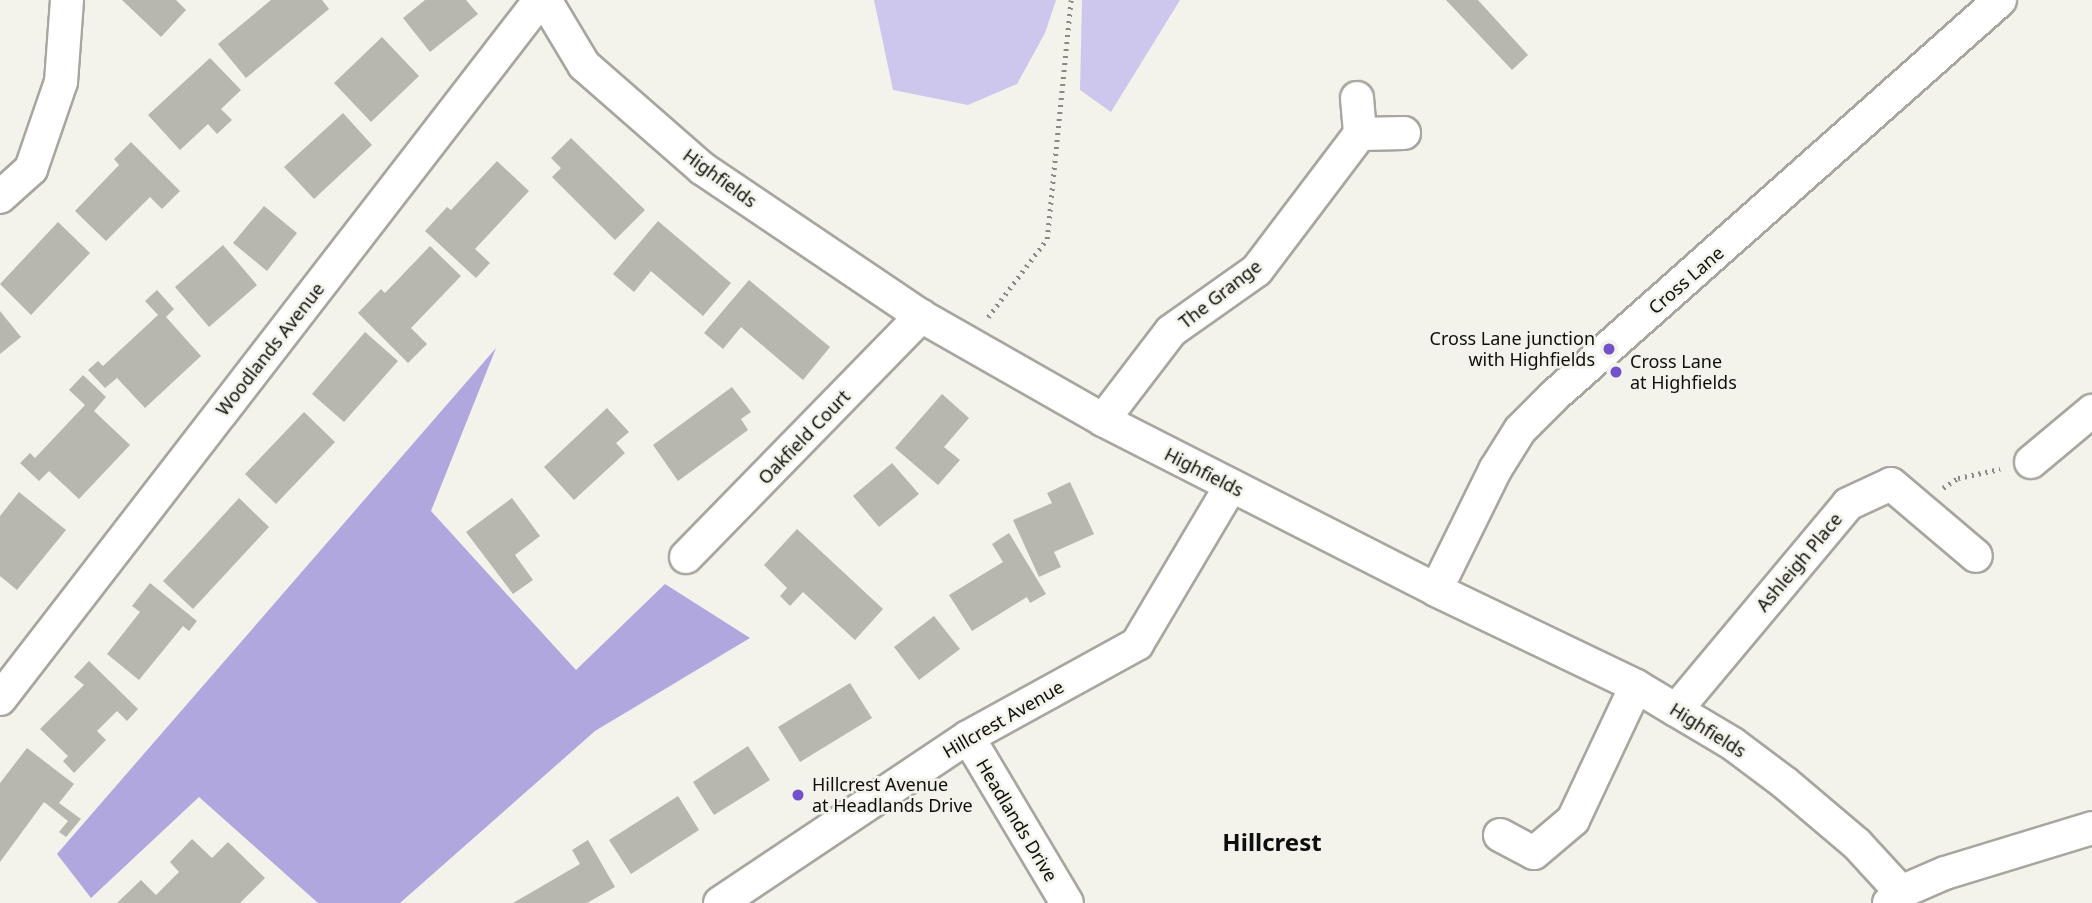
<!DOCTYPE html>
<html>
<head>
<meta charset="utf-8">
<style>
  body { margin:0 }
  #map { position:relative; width:2092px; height:903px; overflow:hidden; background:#f3f3eb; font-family:"Noto Sans",sans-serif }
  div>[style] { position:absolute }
  .green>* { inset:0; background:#cdc7ed }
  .forest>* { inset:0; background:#b0a7df }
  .building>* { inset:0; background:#b7b7b0 }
  .path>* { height:4.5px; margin-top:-2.25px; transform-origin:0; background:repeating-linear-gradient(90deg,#8a8a84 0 2px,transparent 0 7px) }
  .roads { filter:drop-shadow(2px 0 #a7a7a0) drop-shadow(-2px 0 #a7a7a0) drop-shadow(0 2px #a7a7a0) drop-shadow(0 -2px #a7a7a0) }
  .minor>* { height:32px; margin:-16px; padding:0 16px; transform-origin:16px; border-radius:16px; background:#fff }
  .dots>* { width:19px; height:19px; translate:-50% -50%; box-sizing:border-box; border:4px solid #f3f3eb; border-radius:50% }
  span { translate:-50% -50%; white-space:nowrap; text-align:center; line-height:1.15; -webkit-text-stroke:5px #f3f3eb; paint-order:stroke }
  .street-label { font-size:18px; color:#0e0e0c }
  .poi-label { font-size:18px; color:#0e0e0c }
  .right { translate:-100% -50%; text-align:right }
  .left { translate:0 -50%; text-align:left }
  .district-label { font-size:24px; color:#0e0e0c; font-weight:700 }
</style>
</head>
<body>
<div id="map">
  <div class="green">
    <div style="clip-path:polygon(874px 0,1056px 0,1045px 33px,1017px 84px,968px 105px,893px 90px)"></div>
    <div style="clip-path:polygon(1082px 0,1180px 0,1111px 112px,1080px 90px)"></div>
  </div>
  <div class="forest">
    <div style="clip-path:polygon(496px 348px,431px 511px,576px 670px,665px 584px,750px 638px,595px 731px,400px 903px,318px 903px,199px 797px,91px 898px,57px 854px)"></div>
  </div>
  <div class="building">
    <div style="clip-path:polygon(122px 0,176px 0,186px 10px,161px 37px)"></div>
    <div style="clip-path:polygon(271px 0,322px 0,329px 9px,246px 78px,218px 44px)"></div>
    <div style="clip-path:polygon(425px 0,466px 0,478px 14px,430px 52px,403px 18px)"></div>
    <div style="clip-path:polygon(1446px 0,1478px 0,1528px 55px,1512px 70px)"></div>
    <div style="clip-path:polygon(382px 37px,419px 76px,371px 122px,334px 83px)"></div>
    <div style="clip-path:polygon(210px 58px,241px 90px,221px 109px,232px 120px,217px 134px,208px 124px,180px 150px,148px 115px)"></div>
    <div style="clip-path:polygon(343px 113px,372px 145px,314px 199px,284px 167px)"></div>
    <div style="clip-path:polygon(571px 138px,645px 210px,615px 240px,552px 177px,561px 168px,551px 158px)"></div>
    <div style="clip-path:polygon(131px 142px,180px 191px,162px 209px,150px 197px,106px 241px,75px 211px,119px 165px,114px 159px)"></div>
    <div style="clip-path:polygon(497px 161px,529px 191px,475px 249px,490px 263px,476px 278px,425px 231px,447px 207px,451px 210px)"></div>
    <div style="clip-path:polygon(264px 206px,297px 233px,267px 271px,233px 243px)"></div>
    <div style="clip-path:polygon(658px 221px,731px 283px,703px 316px,651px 271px,634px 292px,613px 274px)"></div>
    <div style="clip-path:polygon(58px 222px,90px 253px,31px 315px,0 284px)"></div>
    <div style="clip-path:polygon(223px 245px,257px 285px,209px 327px,175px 287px)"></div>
    <div style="clip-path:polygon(430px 246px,461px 276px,411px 328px,427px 344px,408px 363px,358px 313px,381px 289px,385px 293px)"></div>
    <div style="clip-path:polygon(749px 280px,830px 347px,803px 380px,741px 327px,723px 349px,704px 333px)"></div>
    <div style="clip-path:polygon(157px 290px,174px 309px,166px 317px,201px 356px,145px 408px,117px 378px,105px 388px,88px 370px,98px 361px,103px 366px,158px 315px,145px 301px)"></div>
    <div style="clip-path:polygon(0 311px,21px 337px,0 354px)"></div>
    <div style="clip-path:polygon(365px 332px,398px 361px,344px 422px,312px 394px)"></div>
    <div style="clip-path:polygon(83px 375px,106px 397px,94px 411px,130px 445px,79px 499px,49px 471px,39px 481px,20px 463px,30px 453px,35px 458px,85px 405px,69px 390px)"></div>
    <div style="clip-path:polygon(732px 387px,751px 412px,741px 419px,748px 430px,678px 481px,653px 445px)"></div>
    <div style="clip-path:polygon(942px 394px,969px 418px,944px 447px,960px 460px,938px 485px,895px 448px)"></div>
    <div style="clip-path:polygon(607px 408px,629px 432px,616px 443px,625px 453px,574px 500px,544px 467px)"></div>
    <div style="clip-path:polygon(304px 412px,335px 442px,276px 504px,245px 474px)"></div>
    <div style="clip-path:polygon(892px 463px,919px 494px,879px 527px,853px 496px)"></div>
    <div style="clip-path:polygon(1070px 482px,1094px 534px,1054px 552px,1061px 567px,1039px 577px,1013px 520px,1052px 503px,1047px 493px)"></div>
    <div style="clip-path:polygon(19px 492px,66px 530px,17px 590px,0 576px,0 516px)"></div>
    <div style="clip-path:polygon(239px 498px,269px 527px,193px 609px,163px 581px)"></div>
    <div style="clip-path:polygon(512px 498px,540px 536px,515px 555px,533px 580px,513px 594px,466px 532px)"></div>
    <div style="clip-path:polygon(797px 529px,883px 609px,855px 640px,803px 592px,790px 606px,780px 596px,787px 588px,764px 565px)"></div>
    <div style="clip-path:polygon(1009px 533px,1046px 594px,1030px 603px,1027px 597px,972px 631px,949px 595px,1003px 562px,992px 544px)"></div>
    <div style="clip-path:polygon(150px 583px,197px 621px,189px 631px,183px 626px,139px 680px,107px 654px,140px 612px,132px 606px)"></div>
    <div style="clip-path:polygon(934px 616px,960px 649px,919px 680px,894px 647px)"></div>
    <div style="clip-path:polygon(89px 661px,138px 709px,127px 721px,117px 711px,97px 731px,106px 740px,74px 773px,63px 761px,68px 756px,40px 729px,84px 685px,74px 677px)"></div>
    <div style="clip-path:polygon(850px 683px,872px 718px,800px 762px,778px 727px)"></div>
    <div style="clip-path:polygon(748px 746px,770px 780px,714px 815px,693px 782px)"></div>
    <div style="clip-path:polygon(27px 748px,74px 784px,59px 803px,81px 819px,66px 837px,59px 832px,68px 821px,44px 802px,0 862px,0 783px)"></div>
    <div style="clip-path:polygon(678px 796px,699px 830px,631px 874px,609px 840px)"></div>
    <div style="clip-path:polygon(192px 839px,212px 858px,228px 842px,265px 878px,240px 903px,117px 903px,141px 880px,156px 895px,179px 872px,170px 862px)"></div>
    <div style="clip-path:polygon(588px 840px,615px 887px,587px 903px,513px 903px,580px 864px,572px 850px)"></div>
  </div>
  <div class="path">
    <div style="left:988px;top:317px;width:98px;rotate:-52.9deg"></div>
    <div style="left:1047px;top:239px;width:240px;rotate:-84.3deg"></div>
    <div style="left:1943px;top:488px;width:18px;rotate:-34deg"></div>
    <div style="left:1958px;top:478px;width:43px;rotate:-12.1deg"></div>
  </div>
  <div class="roads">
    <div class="minor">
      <div style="left:545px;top:0;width:76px;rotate:59deg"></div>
      <div style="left:584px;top:65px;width:158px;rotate:41.2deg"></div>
      <div style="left:703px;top:169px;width:263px;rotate:34deg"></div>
      <div style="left:921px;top:316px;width:210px;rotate:29.7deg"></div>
      <div style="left:1103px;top:420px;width:374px;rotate:27deg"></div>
      <div style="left:1436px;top:590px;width:222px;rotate:25.6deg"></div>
      <div style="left:1636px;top:686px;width:47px;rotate:31deg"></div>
      <div style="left:1676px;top:710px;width:66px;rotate:30.8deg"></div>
      <div style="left:1733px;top:744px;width:65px;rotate:36.9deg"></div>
      <div style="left:1785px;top:783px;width:94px;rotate:40.3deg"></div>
      <div style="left:1857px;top:844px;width:65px;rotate:47.5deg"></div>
      <div style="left:1357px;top:98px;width:36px;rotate:85deg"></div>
      <div style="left:0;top:197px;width:42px;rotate:-42.1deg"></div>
      <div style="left:31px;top:169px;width:92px;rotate:-71deg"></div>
      <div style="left:61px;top:82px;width:82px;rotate:-85.8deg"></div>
      <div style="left:1103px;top:420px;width:112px;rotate:-52.6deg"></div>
      <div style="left:1171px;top:331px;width:105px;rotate:-35.3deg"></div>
      <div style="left:1257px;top:270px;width:171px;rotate:-52.9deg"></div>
      <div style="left:1360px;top:134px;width:44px;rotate:-1.3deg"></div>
      <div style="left:2031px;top:462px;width:80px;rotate:-39.9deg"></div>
      <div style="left:686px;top:557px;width:337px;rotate:-45.7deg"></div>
      <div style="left:1436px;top:590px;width:134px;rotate:-63.8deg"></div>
      <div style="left:1495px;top:470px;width:47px;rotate:-58deg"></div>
      <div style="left:1520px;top:430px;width:49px;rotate:-45deg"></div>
      <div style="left:1555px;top:395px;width:595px;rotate:-41.59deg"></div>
      <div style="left:0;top:699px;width:883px;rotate:-52.31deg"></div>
      <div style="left:1676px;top:710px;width:268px;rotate:-50.1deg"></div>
      <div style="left:1848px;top:504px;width:47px;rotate:-24.9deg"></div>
      <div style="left:1891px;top:484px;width:111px;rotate:40.3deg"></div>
      <div style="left:968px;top:737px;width:193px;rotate:59.2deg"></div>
      <div style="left:1500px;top:835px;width:38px;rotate:28deg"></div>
      <div style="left:1534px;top:853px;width:51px;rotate:-40.2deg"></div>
      <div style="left:1573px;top:820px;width:148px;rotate:-64.8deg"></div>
      <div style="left:720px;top:903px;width:298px;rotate:-33.8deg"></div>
      <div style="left:968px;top:737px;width:193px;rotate:-28.8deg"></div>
      <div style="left:1137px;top:644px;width:184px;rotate:-59.3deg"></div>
      <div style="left:1889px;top:903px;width:16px;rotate:-43deg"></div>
      <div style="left:1901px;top:892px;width:48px;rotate:-23.4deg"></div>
      <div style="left:1945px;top:873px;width:154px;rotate:-17deg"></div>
    </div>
  </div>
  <div class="dots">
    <div style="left:1609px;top:349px;background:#7251cb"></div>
    <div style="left:1616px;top:372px;background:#7251cb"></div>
    <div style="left:798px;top:795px;background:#7251cb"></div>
  </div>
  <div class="street-label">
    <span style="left:720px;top:178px;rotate:36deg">Highfields</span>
    <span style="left:1686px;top:280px;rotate:-41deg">Cross Lane</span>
    <span style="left:1220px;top:294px;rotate:-38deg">The Grange</span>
    <span style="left:270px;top:349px;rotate:-52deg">Woodlands Avenue</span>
    <span style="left:804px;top:437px;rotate:-46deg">Oakfield Court</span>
    <span style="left:1204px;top:472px;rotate:27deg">Highfields</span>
    <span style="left:1799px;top:562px;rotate:-50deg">Ashleigh Place</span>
    <span style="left:1003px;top:719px;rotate:-30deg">Hillcrest Avenue</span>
    <span style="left:1708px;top:730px;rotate:32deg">Highfields</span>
    <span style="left:1017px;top:820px;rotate:59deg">Headlands Drive</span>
  </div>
  <div class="poi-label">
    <span class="right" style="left:1595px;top:349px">Cross Lane junction<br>with Highfields</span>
    <span class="left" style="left:1630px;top:372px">Cross Lane<br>at Highfields</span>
    <span class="left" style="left:812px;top:795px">Hillcrest Avenue<br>at Headlands Drive</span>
  </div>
  <div class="district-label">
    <span style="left:1272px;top:842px">Hillcrest</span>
  </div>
</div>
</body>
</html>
